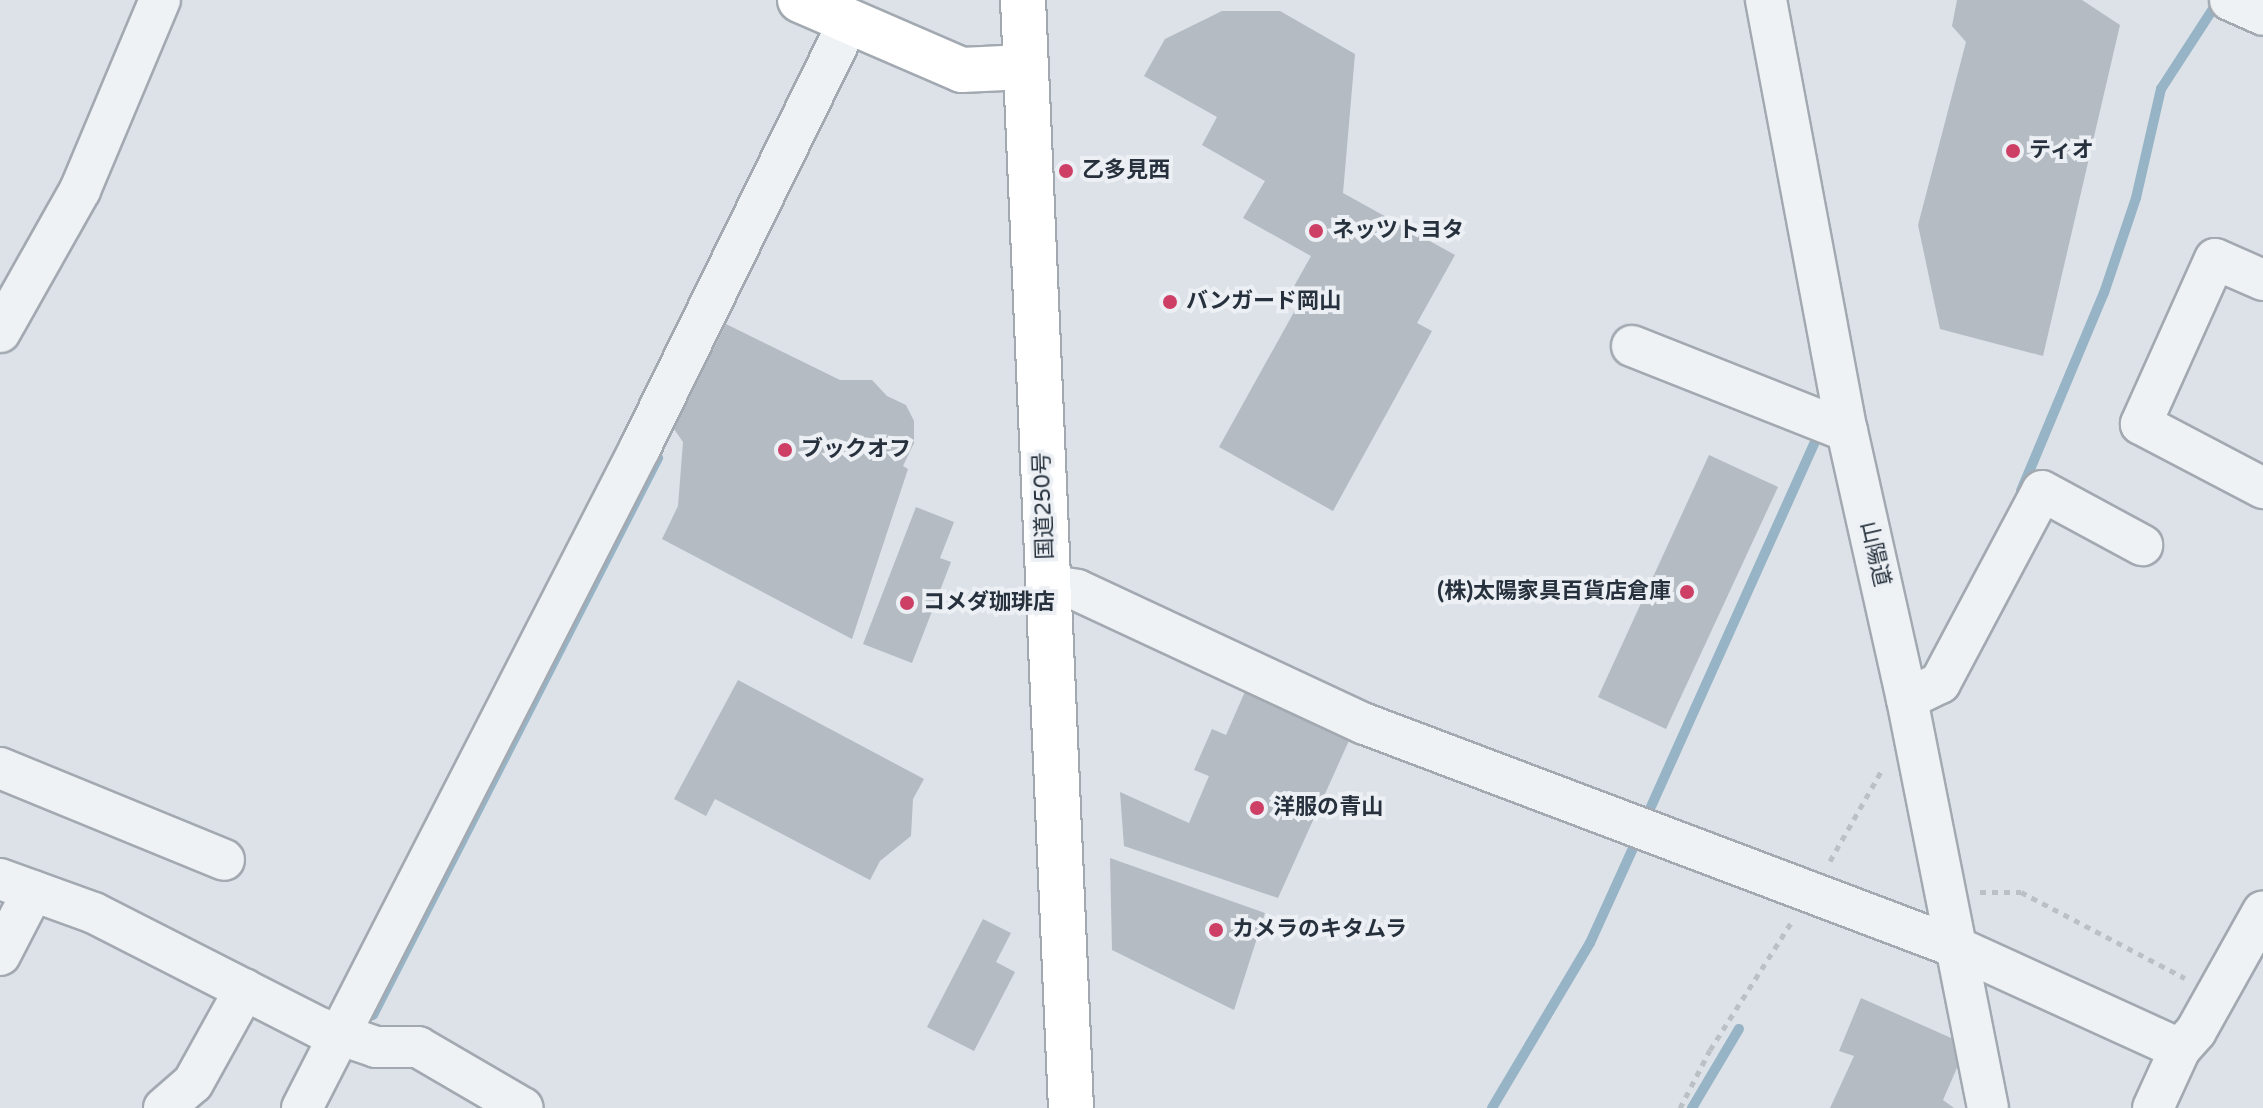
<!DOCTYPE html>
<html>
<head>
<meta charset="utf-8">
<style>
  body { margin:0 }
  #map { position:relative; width:2263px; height:1108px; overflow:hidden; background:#dce2e7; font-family:"Varela Round","Noto Sans JP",sans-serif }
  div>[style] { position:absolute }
  .stream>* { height:10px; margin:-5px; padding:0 5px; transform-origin:5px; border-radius:5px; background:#97b4c7 }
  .building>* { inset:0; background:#b4bbc3 }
  .path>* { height:5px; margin-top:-2.5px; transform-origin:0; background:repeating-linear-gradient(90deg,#bbc0c5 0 6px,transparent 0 12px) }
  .roads { filter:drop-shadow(2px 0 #a2a9b1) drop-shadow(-2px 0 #a2a9b1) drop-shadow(0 2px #a2a9b1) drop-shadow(0 -2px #a2a9b1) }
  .street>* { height:40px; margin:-20px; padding:0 20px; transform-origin:20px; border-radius:20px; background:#eff2f5 }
  .secondary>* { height:44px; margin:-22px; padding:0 22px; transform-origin:22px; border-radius:22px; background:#fff }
  .highway>* { height:44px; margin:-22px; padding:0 22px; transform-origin:22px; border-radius:22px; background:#fff }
  .dots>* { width:22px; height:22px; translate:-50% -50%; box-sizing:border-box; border:4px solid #ecf0f4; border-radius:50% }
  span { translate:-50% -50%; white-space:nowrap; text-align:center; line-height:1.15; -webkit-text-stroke:8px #ecf0f4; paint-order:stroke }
  .poi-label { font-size:22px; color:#26313d; font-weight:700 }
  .left { translate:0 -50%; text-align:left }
  .right { translate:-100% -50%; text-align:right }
  .street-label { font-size:22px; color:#26313d }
</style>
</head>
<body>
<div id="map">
  <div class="stream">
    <div style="left:2021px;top:491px;width:215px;rotate:-67.3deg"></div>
    <div style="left:2104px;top:293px;width:100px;rotate:-71.4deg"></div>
    <div style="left:2136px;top:198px;width:112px;rotate:-77.1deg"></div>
    <div style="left:2161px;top:89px;width:95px;rotate:-57deg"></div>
    <div style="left:1645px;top:820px;width:418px;rotate:-65.8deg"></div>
    <div style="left:373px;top:1015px;width:626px;rotate:-62.9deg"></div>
    <div style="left:1492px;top:1108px;width:192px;rotate:-59.3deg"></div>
    <div style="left:1590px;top:943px;width:119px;rotate:-65.6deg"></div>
    <div style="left:1692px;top:1108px;width:92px;rotate:-59.3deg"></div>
  </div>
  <div class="building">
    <div style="clip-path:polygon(1957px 0,2082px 0,2120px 25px,2043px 356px,1940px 329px,1918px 225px,1966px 42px,1952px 26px)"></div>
    <div style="clip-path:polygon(1222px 11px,1280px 11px,1355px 54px,1343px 193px,1455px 255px,1417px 323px,1432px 331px,1333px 511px,1219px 447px,1299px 303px,1288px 297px,1311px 256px,1243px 218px,1265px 181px,1202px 145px,1217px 117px,1144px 76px,1165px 39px)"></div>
    <div style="clip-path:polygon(726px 324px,840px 380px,872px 380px,887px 396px,906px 405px,914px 421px,914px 443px,903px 466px,908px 469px,852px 639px,662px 539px,678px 506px,683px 442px,674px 429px)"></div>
    <div style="clip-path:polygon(1709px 455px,1778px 487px,1666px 729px,1598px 697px)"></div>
    <div style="clip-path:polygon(916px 507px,954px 522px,940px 558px,951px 562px,912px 663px,863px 644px)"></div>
    <div style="clip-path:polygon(738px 680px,924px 779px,913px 799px,911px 836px,880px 861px,870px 880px,715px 799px,706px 816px,674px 799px)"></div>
    <div style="clip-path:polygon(1247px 687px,1352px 734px,1278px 898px,1124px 846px,1120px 792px,1189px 823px,1209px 776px,1194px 770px,1212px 729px,1226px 735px)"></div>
    <div style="clip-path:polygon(1110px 858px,1265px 913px,1234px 1010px,1112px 950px)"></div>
    <div style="clip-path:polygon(983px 919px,1011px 933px,996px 962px,1015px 972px,974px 1051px,927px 1027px)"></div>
    <div style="clip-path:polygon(1861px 998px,1967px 1045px,1943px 1100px,1954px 1108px,1830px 1108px,1854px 1056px,1839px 1051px)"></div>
  </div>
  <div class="path">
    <div style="left:1830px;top:861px;width:107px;rotate:-60.3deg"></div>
    <div style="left:1980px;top:892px;width:41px"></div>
    <div style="left:2021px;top:892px;width:185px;rotate:27.7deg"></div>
    <div style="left:1680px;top:1108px;width:65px;rotate:-62.7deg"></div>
    <div style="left:1710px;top:1050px;width:151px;rotate:-57.5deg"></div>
  </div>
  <div class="roads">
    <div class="street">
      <div style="left:1766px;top:0;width:439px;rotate:79.4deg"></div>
      <div style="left:1847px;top:431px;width:275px;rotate:77.4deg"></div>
      <div style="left:1907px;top:699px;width:417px;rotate:78.8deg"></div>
      <div style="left:2230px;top:0;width:36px;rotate:24deg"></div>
      <div style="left:2263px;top:280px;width:52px;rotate:-156.4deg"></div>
      <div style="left:2215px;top:259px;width:181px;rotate:114.2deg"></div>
      <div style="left:2141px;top:424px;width:138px;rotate:27.7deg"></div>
      <div style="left:0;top:332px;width:163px;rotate:-60.6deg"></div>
      <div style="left:80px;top:190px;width:206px;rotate:-67.2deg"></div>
      <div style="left:1632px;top:346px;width:231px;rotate:21.6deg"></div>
      <div style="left:1047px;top:585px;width:30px;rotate:9deg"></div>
      <div style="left:1077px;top:590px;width:318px;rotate:25deg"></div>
      <div style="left:1365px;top:724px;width:634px;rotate:20.69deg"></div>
      <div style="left:1958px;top:948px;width:244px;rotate:24.5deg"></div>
      <div style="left:1907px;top:699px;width:37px;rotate:-26deg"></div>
      <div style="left:1940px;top:683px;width:217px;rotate:-62deg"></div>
      <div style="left:2042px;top:491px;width:114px;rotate:28.4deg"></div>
      <div style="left:0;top:768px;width:242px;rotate:22.3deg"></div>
      <div style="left:0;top:879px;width:100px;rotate:19.9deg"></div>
      <div style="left:94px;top:913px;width:254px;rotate:27deg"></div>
      <div style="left:320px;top:1028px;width:59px;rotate:18.7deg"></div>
      <div style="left:376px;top:1047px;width:42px"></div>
      <div style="left:418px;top:1047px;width:121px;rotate:30.2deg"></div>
      <div style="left:0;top:955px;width:72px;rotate:-62.7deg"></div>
      <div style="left:164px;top:1108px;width:38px;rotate:-41deg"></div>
      <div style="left:193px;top:1083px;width:107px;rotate:-61deg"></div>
      <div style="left:302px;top:1108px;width:742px;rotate:-62.88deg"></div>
      <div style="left:640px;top:448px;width:475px;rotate:-63.9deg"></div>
      <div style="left:2153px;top:1108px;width:65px;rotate:-65.4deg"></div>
      <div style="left:2180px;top:1049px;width:24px;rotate:-48deg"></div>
      <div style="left:2196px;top:1031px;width:137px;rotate:-60.8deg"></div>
    </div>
    <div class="secondary">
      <div style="left:800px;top:0;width:176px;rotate:23.4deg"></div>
      <div style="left:962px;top:70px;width:63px;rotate:-2.7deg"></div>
    </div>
    <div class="highway">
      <div style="left:1023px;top:0;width:1109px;rotate:87.52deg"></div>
    </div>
  </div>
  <div class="dots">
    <div style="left:2013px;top:151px;background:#ce3f66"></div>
    <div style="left:1066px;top:171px;background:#ce3f66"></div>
    <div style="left:1316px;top:231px;background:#ce3f66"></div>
    <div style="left:1170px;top:302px;background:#ce3f66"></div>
    <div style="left:785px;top:450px;background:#ce3f66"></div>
    <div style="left:1687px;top:592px;background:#ce3f66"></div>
    <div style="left:907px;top:603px;background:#ce3f66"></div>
    <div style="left:1257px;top:808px;background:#ce3f66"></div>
    <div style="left:1216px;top:930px;background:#ce3f66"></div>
  </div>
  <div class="poi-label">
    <span class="left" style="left:2029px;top:151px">ティオ</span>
    <span class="left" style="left:1082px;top:171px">乙多見西</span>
    <span class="left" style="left:1332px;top:231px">ネッツトヨタ</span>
    <span class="left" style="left:1186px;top:302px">バンガード岡山</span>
    <span class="left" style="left:801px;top:450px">ブックオフ</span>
    <span class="right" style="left:1671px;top:592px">(株)太陽家具百貨店倉庫</span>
    <span class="left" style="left:923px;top:603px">コメダ珈琲店</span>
    <span class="left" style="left:1273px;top:808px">洋服の青山</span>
    <span class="left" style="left:1232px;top:930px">カメラのキタムラ</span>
  </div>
  <div class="street-label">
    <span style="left:1044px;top:506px;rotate:-92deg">国道250号</span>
    <span style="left:1875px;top:554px;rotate:77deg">山陽道</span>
  </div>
</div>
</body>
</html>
